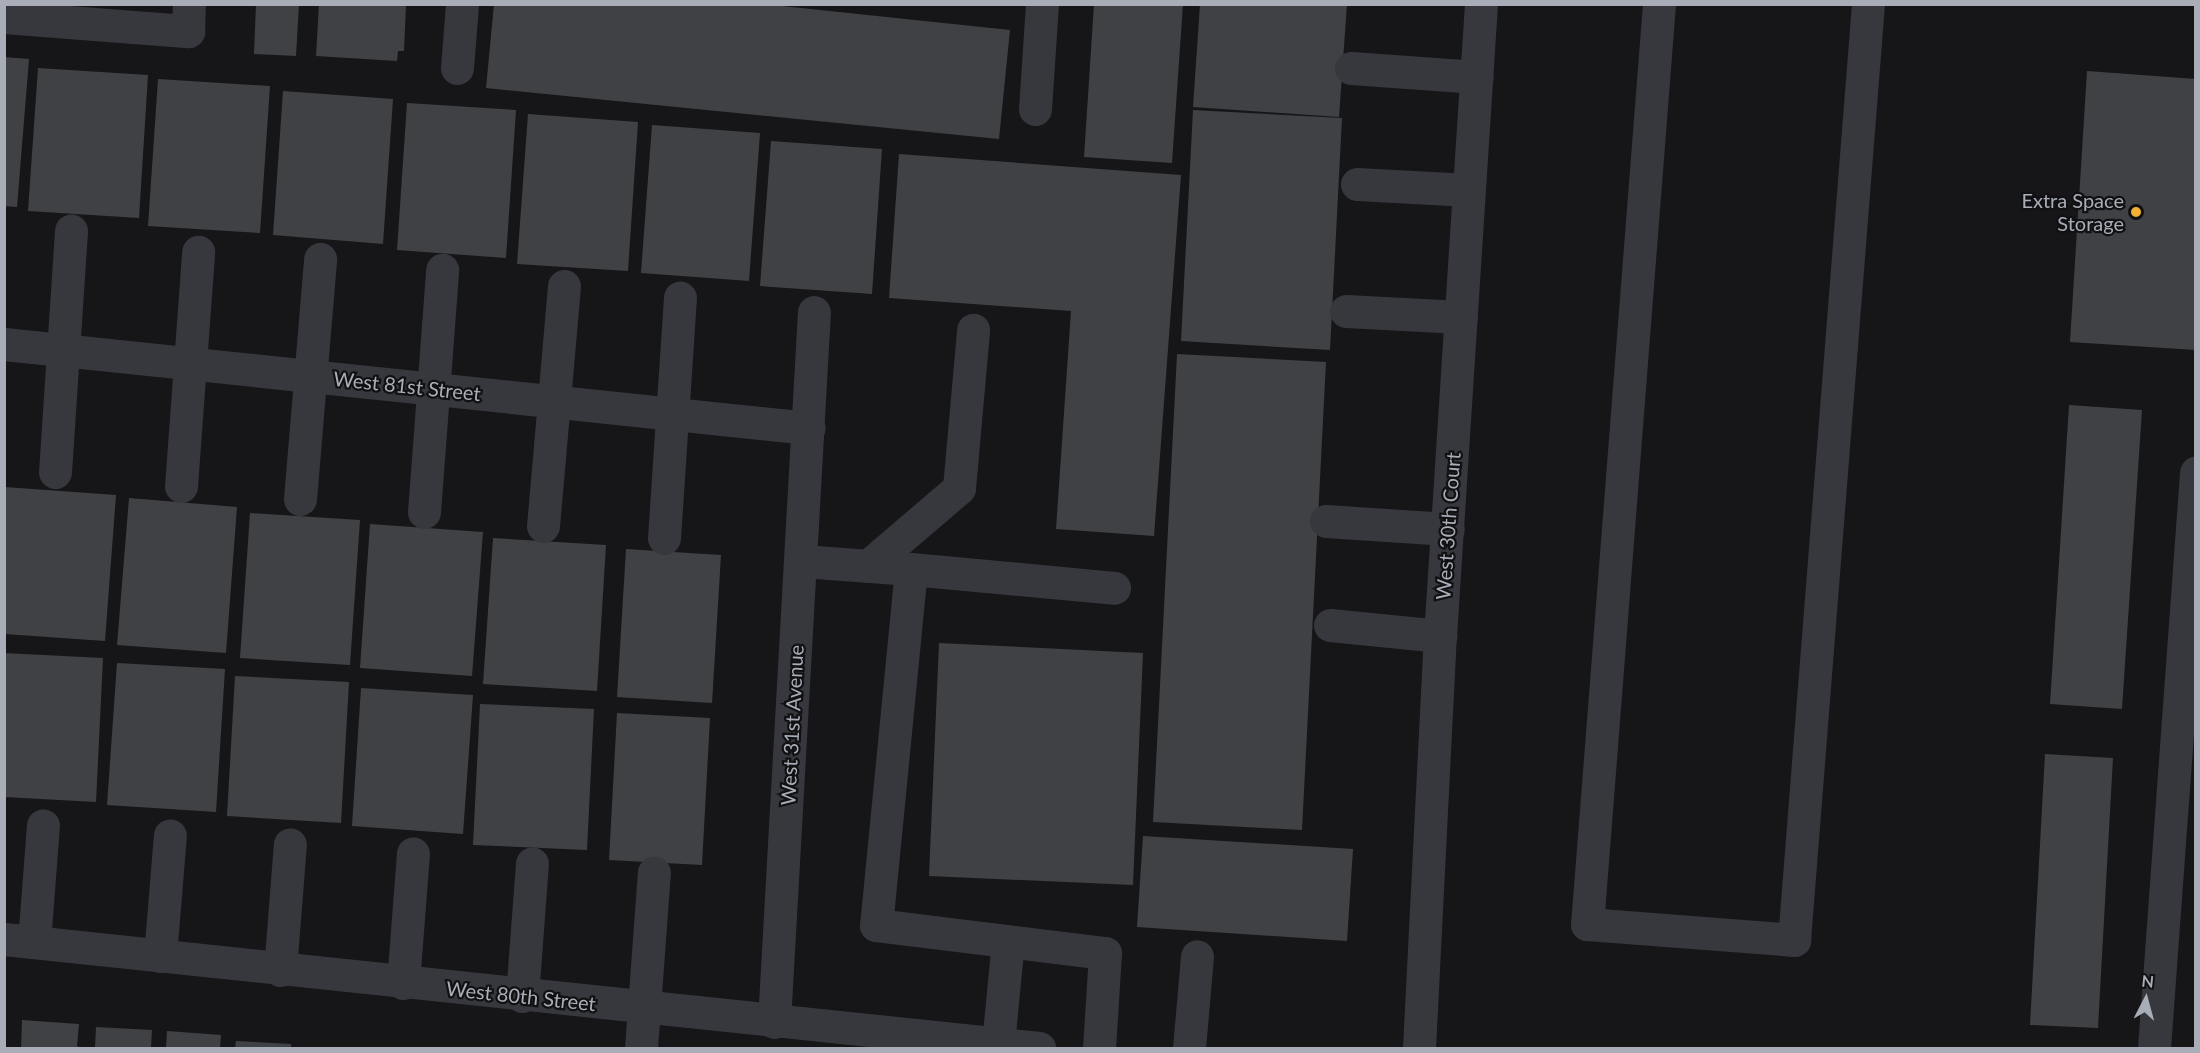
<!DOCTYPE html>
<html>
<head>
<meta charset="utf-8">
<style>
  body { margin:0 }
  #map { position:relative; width:2200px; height:1053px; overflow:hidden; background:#161618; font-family:Lato,sans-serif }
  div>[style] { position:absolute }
  .building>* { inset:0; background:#404145 }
  .minor>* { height:33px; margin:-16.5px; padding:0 16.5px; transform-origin:16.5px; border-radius:16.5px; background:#37383d }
  .dots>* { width:16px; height:16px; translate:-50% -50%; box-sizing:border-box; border:3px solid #111113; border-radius:50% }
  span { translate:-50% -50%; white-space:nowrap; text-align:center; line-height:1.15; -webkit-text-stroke:4.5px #111113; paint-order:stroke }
  .poi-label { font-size:20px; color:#a8adb8 }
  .right { translate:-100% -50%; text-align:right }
  .street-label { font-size:20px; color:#a8adb8 }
  .frame { position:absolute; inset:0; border:6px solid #a8adb8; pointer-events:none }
  .north { position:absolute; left:2116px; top:969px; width:60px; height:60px; -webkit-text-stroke:4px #111113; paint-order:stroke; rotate:6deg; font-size:16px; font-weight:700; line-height:24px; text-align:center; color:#a8adb8 }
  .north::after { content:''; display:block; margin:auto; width:21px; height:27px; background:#a8adb8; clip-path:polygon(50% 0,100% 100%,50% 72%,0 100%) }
</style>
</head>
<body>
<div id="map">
  <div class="building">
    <div style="clip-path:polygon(256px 4px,299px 4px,296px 56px,254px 54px)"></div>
    <div style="clip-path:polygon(319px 4px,406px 4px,404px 51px,398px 51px,397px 61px,316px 56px)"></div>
    <div style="clip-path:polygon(494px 4px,763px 4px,1010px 30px,999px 139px,486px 88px)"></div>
    <div style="clip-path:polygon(1094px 4px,1183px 4px,1172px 163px,1084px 157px)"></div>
    <div style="clip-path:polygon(1200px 4px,1347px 4px,1339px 117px,1193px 107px)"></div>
    <div style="clip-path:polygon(4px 57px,29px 59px,17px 207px,4px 206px)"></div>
    <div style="clip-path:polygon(38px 68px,148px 75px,139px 218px,28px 211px)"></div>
    <div style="clip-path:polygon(2087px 71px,2196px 79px,2196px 350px,2070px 342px)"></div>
    <div style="clip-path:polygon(158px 79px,270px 86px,260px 233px,148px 226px)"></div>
    <div style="clip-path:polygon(283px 91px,393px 99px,383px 244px,273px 235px)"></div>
    <div style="clip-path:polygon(407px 103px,516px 110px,506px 258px,397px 250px)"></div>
    <div style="clip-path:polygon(1193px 110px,1342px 118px,1330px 350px,1181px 341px)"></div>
    <div style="clip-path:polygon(528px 114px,638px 122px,628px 271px,517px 264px)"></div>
    <div style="clip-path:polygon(652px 125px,760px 133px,749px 281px,641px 273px)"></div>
    <div style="clip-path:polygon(771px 141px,882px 149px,872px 294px,760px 286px)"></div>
    <div style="clip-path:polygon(899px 154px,1181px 175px,1154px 536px,1056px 529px,1071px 311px,889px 298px)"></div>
    <div style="clip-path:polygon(1177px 354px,1326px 362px,1302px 830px,1153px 822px)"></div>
    <div style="clip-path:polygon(2069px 405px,2142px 410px,2122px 709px,2050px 704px)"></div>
    <div style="clip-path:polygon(5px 487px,116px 495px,105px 641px,4px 634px)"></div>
    <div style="clip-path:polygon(129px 498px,237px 507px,226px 653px,117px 645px)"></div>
    <div style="clip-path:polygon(250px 513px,360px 520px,350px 665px,240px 658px)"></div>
    <div style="clip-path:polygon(370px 524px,483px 532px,472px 676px,360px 668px)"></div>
    <div style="clip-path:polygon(493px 538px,606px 545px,597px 691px,483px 684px)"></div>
    <div style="clip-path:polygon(626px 549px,721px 555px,712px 703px,617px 697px)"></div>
    <div style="clip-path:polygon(939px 643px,1143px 653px,1133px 885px,929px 876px)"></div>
    <div style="clip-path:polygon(4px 653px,103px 658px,96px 802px,4px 797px)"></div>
    <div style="clip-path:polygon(117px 663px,225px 669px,216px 812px,107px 805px)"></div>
    <div style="clip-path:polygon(235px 676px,349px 682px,341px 823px,227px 816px)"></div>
    <div style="clip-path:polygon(361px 688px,473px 695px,463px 834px,352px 826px)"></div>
    <div style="clip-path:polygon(480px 704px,594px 709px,587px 850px,473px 845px)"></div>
    <div style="clip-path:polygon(617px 713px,710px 718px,702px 865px,609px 860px)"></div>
    <div style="clip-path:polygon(2045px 754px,2113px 758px,2098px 1028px,2030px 1025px)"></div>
    <div style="clip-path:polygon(1143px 836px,1353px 849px,1347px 941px,1137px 927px)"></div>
    <div style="clip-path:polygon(22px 1020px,79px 1024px,77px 1046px,81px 1048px,21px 1048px)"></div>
    <div style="clip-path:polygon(96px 1027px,152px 1030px,151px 1048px,95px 1048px)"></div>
    <div style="clip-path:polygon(167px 1031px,221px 1035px,220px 1048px,166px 1048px)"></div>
    <div style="clip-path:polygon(236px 1041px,291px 1044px,291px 1048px,235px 1048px)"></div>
  </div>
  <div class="minor">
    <div style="left:1659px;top:4px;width:923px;rotate:94.47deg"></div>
    <div style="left:1587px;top:924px;width:208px;rotate:4.4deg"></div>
    <div style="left:1794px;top:940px;width:939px;rotate:-85.48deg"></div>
    <div style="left:4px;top:17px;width:185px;rotate:4.4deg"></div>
    <div style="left:188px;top:31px;width:27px;rotate:-88deg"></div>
    <div style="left:457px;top:68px;width:64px;rotate:-85.5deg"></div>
    <div style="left:1351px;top:68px;width:126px;rotate:4.1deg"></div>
    <div style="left:1035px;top:109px;width:105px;rotate:-86.2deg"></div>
    <div style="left:1357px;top:184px;width:112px;rotate:3.1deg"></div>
    <div style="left:1346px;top:311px;width:115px;rotate:3deg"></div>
    <div style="left:4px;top:344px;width:809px;rotate:5.96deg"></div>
    <div style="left:55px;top:472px;width:242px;rotate:-86.2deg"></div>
    <div style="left:181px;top:486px;width:235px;rotate:-85.8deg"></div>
    <div style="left:300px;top:499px;width:241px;rotate:-85.2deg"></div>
    <div style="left:424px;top:512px;width:243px;rotate:-85.7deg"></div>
    <div style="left:1326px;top:521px;width:122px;rotate:3.8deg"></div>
    <div style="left:543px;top:526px;width:241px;rotate:-85deg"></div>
    <div style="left:664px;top:538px;width:241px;rotate:-86.2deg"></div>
    <div style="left:802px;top:561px;width:109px;rotate:4.2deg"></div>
    <div style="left:911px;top:569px;width:358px;rotate:95.6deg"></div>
    <div style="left:876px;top:925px;width:231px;rotate:7deg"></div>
    <div style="left:1105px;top:953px;width:95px;rotate:93.6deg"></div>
    <div style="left:868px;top:566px;width:120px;rotate:-40.6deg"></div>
    <div style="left:959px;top:488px;width:159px;rotate:-84.9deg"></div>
    <div style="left:911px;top:569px;width:204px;rotate:5.3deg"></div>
    <div style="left:1330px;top:625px;width:111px;rotate:5.7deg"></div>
    <div style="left:4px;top:939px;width:1041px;rotate:6.01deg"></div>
    <div style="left:34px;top:942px;width:117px;rotate:-85.6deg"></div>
    <div style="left:160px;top:956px;width:121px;rotate:-85.3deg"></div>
    <div style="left:280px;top:970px;width:126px;rotate:-85.5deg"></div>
    <div style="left:403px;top:983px;width:130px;rotate:-85.6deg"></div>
    <div style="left:522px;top:996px;width:133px;rotate:-85.7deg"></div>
    <div style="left:774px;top:1022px;width:711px;rotate:-86.78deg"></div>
    <div style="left:998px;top:1044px;width:103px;rotate:-84.5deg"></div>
    <div style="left:641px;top:1048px;width:176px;rotate:-85.8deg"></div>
    <div style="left:1189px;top:1048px;width:92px;rotate:-85deg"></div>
    <div style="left:1419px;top:1048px;width:413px;rotate:-87.1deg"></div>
    <div style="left:1440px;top:636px;width:633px;rotate:-86.29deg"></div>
    <div style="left:2154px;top:1048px;width:577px;rotate:-85.82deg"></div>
  </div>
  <div class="dots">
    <div style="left:2136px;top:212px;background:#f2b134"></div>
  </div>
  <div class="poi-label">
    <span class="right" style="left:2124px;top:212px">Extra Space<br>Storage</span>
  </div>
  <div class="street-label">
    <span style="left:407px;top:386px;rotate:6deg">West 81st Street</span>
    <span style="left:1448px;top:526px;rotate:-86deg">West 30th Court</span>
    <span style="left:792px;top:725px;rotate:-87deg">West 31st Avenue</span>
    <span style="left:521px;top:996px;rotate:6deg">West 80th Street</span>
  </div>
  <div class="frame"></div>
  <div class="north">N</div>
</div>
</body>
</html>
